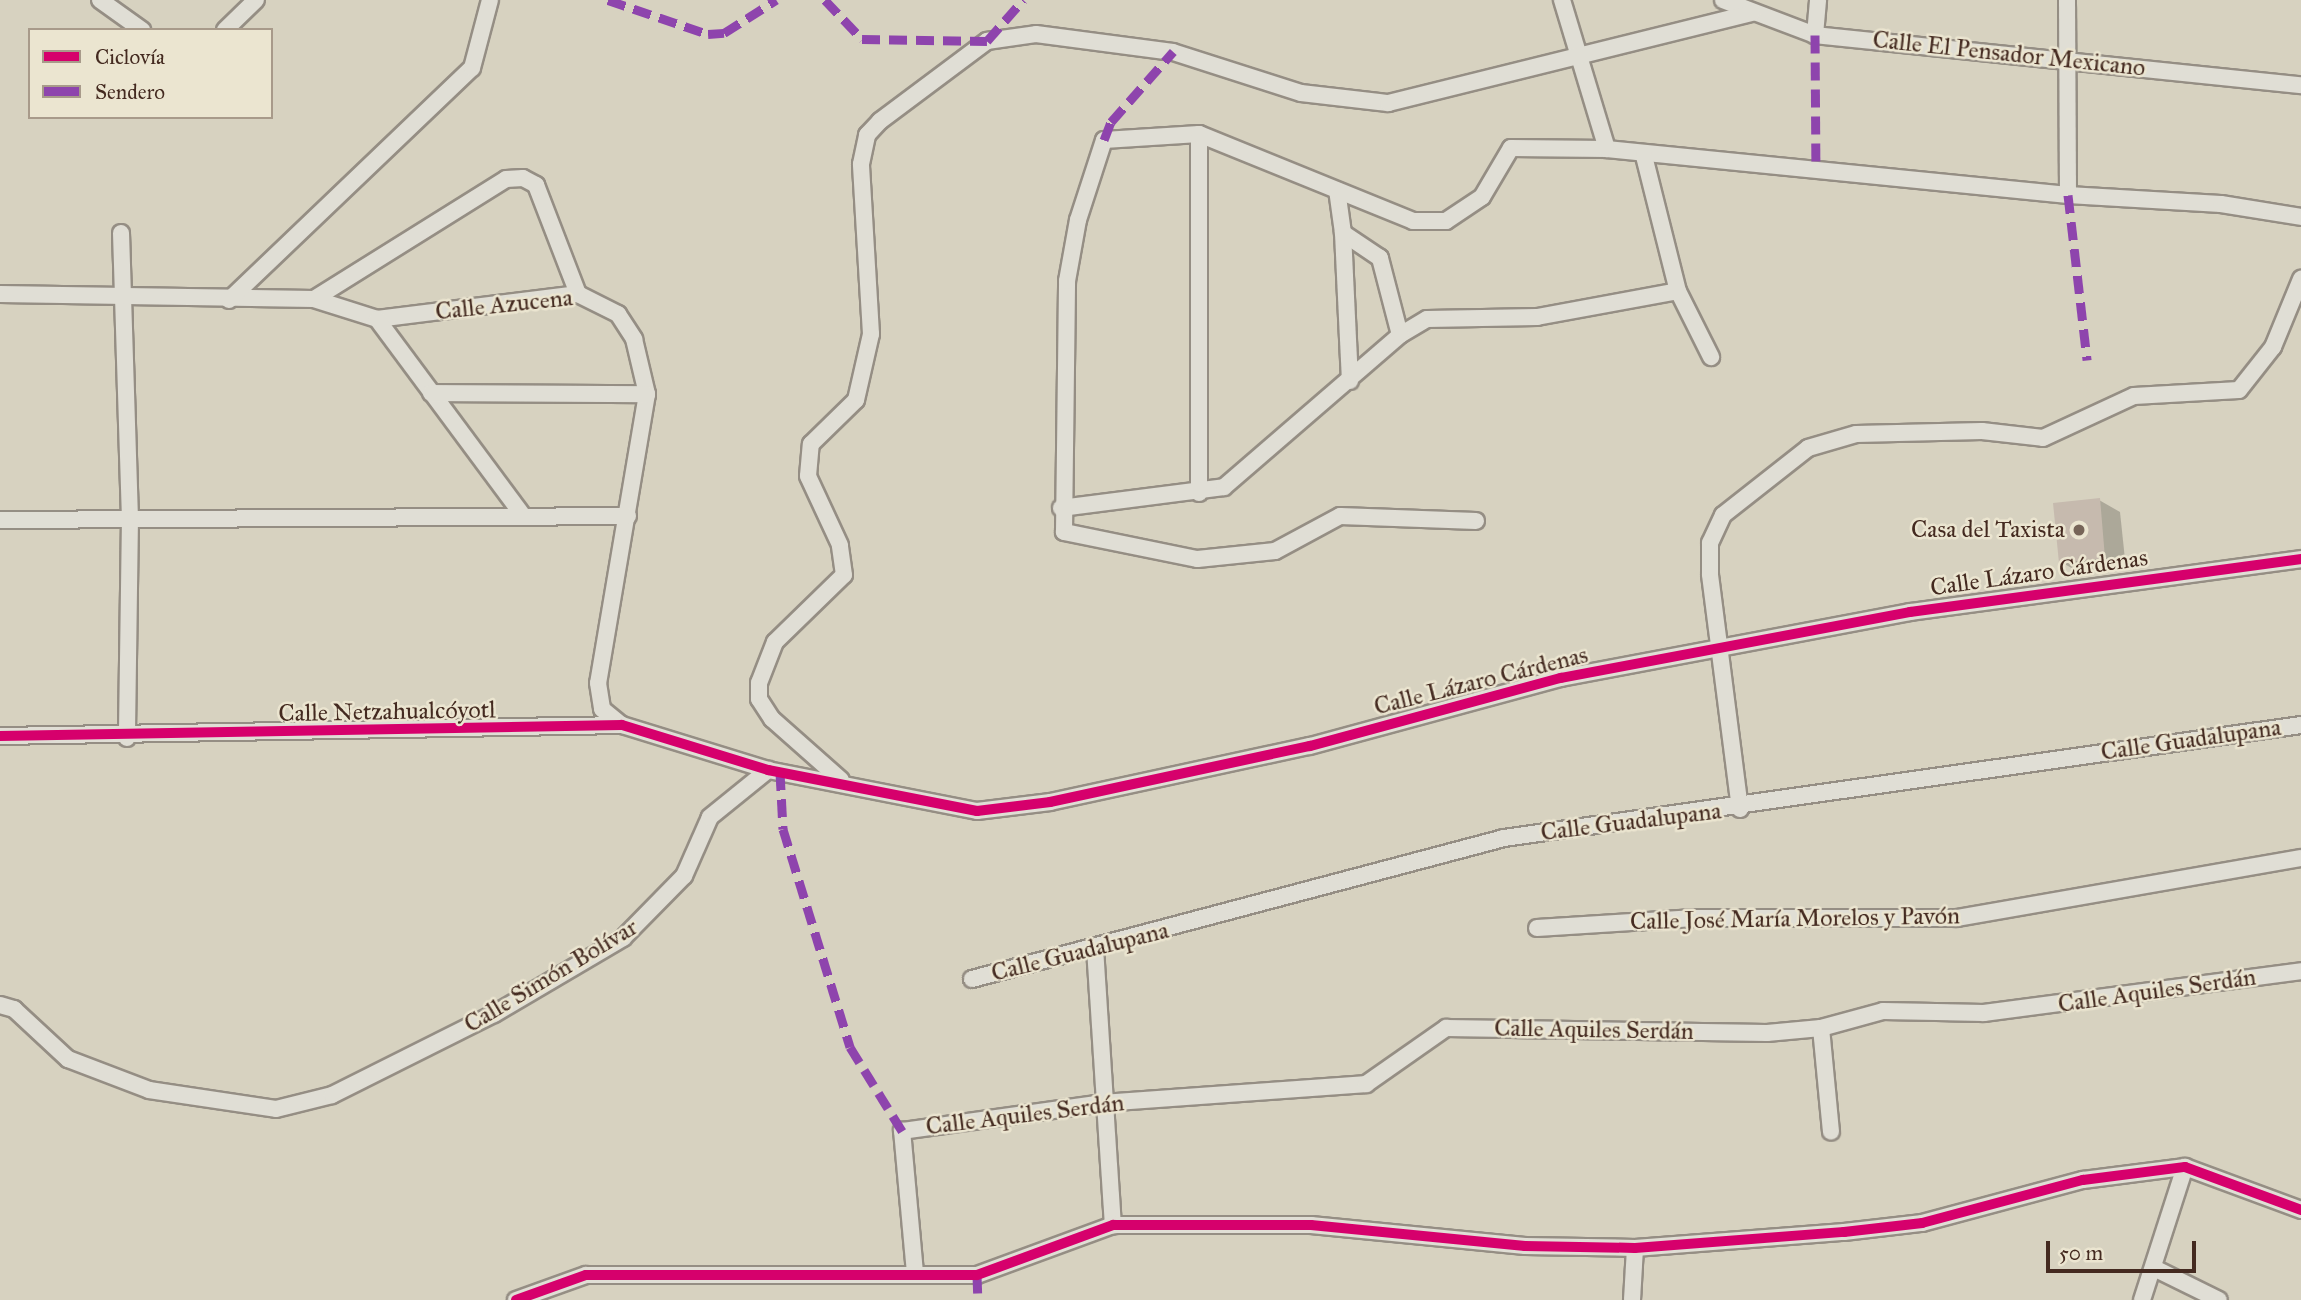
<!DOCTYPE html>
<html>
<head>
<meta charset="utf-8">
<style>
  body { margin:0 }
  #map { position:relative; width:2301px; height:1300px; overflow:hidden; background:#d7d2c0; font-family:"IM FELL Great Primer",serif }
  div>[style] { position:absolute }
  .shadow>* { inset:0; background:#0003 }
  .building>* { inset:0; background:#c6baae }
  .roads { filter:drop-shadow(2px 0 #958e84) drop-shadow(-2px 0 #958e84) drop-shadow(0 2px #958e84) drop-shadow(0 -2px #958e84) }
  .minor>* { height:16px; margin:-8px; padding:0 8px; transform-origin:8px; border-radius:8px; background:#e0ded5 }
  .quiet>* { height:9px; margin-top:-4.5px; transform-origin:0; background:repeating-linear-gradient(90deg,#8e44ad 0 18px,transparent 0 27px) }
  .cycleway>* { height:10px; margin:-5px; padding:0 5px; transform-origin:5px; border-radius:5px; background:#d6006c }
  .dots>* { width:19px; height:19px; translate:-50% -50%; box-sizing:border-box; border:4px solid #ebe5d0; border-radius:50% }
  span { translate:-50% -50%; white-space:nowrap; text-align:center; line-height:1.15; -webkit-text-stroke:5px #ebe5d0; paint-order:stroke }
  .street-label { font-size:24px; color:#442a20 }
  .poi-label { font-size:24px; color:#442a20 }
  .right { translate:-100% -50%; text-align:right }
  .legend { position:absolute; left:28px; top:28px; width:245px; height:91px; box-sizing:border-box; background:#ebe5d0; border:2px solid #a89a8a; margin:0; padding:9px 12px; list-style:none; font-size:21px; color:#442a20 }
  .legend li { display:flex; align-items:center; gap:14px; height:35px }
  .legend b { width:35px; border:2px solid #a89a8a }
  .scale { position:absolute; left:2046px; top:1241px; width:150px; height:32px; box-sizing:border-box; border:4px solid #442a20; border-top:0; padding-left:9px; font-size:21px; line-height:24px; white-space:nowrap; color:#442a20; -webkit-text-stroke:5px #ebe5d0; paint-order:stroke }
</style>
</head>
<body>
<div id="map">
  <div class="shadow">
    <div style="clip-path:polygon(2099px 500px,2120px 512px,2126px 569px,2082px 574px,2061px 562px)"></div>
  </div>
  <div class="building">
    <div style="clip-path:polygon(2100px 498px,2105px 558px,2059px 563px,2053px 503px)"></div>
  </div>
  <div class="roads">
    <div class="minor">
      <div style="left:100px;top:0;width:52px;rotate:35.5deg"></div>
      <div style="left:1723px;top:0;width:98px;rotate:20.8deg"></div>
      <div style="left:1815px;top:35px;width:489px;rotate:5.9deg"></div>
      <div style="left:2067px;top:0;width:195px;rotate:89.7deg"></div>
      <div style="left:225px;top:30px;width:43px;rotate:-44.1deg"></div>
      <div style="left:1815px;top:35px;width:35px;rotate:-85deg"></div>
      <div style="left:1199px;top:134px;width:359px;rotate:90deg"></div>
      <div style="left:1607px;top:149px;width:463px;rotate:5.7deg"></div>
      <div style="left:2068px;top:195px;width:153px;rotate:3.4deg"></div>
      <div style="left:2221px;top:204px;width:81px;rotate:9.2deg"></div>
      <div style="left:1644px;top:156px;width:139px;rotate:75.9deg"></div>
      <div style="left:1678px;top:291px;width:74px;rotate:63.4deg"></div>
      <div style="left:121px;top:233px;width:284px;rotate:88.2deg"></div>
      <div style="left:130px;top:517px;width:221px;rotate:90.8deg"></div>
      <div style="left:1343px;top:233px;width:148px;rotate:87.3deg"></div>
      <div style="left:0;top:294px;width:314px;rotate:0.9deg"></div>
      <div style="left:314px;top:299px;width:66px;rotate:17.6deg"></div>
      <div style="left:377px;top:319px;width:203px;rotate:-7.1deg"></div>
      <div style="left:578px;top:294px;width:45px;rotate:26.6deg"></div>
      <div style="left:618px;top:314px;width:30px;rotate:57deg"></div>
      <div style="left:634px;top:339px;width:57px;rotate:76.7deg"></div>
      <div style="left:647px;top:394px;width:293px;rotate:99.6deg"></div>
      <div style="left:598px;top:683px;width:26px;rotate:81deg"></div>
      <div style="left:602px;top:709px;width:26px;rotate:39deg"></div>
      <div style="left:314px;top:299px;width:226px;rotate:-32deg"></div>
      <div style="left:506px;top:179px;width:17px;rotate:-3deg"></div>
      <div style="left:523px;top:178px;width:15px;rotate:28deg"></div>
      <div style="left:536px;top:185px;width:117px;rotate:68.9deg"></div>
      <div style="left:229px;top:300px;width:336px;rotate:-43.7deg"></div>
      <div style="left:472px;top:68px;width:70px;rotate:-75.2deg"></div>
      <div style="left:377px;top:319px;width:242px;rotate:53.4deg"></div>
      <div style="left:1400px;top:335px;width:31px;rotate:-31deg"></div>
      <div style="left:1427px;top:319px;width:110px;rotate:-1deg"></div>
      <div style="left:1537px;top:317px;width:143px;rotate:-10.4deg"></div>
      <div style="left:431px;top:393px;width:216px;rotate:0.3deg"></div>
      <div style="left:1061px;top:508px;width:164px;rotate:-7.3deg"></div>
      <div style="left:1224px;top:487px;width:233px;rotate:-40.8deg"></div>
      <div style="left:1400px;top:335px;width:80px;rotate:-104.6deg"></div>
      <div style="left:1380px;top:258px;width:45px;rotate:-146deg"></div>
      <div style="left:1343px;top:233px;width:43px;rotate:-97.9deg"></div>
      <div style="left:0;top:520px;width:628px;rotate:-0.36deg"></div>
      <div style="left:1476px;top:521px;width:136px;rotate:-177.9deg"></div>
      <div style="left:1340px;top:516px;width:74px;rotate:151.7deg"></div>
      <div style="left:1275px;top:551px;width:78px;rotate:174.1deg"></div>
      <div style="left:1197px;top:559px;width:136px;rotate:-168.5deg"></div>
      <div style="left:1064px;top:532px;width:251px;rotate:-89.3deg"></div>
      <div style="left:1067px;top:281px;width:62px;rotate:-79.8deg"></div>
      <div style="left:1078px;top:220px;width:84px;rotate:-72deg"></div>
      <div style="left:1104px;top:140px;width:95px;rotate:-3.6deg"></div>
      <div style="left:1199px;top:134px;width:231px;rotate:22.1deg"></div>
      <div style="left:1413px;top:221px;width:33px"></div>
      <div style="left:1446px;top:221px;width:43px;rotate:-33.7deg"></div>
      <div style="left:1482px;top:197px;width:57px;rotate:-59.4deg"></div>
      <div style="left:1511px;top:148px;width:96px;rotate:0.6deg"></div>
      <div style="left:1607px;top:149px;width:156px;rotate:-106.8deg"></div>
      <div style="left:0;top:736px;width:622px;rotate:-1.01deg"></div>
      <div style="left:622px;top:725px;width:153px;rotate:17.1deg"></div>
      <div style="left:768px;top:770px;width:213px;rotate:11.1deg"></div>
      <div style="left:977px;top:811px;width:74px;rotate:-7deg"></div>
      <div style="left:1050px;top:802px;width:266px;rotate:-12.2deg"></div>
      <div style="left:1310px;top:746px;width:260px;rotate:-15.2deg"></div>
      <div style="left:1561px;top:678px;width:355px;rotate:-10.7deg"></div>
      <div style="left:1910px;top:612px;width:395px;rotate:-7.7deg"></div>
      <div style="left:841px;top:780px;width:92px;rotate:-138.5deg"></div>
      <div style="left:772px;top:719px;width:24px;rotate:-123deg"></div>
      <div style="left:759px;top:699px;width:16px;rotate:-90deg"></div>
      <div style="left:759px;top:683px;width:44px;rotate:-68.7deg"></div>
      <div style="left:775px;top:642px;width:96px;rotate:-44.2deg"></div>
      <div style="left:844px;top:575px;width:30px;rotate:-98deg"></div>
      <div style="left:840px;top:545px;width:76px;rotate:-114.9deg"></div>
      <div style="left:808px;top:476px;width:32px;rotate:-85deg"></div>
      <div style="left:811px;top:444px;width:63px;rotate:-44.4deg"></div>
      <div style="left:856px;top:400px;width:68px;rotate:-77.2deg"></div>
      <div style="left:871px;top:334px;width:170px;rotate:-93.4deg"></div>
      <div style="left:861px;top:164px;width:30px;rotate:-78deg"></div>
      <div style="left:867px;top:135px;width:19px;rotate:-47deg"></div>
      <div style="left:880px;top:121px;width:134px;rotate:-36.8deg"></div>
      <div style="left:987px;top:41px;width:49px;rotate:-8.1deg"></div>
      <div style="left:1036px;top:34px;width:138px;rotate:7.5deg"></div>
      <div style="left:1173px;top:52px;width:134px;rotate:17.8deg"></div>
      <div style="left:1301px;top:93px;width:88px;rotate:6.6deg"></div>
      <div style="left:1388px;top:103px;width:375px;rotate:-13.9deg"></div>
      <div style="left:1740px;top:809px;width:237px;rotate:-97.3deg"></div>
      <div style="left:1710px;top:574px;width:31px;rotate:-90deg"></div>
      <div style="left:1710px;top:543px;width:31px;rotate:-65deg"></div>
      <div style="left:1723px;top:515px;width:108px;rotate:-38.2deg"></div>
      <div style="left:1808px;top:448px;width:50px;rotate:-16.3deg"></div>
      <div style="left:1856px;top:434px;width:126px;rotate:-1.4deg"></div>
      <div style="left:1982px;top:431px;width:61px;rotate:6.5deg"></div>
      <div style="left:2043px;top:438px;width:100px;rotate:-24.8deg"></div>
      <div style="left:2134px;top:396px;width:105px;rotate:-3.3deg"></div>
      <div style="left:2239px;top:390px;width:55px;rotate:-51.7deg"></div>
      <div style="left:2273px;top:347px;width:74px;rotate:-67.6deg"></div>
      <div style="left:1537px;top:928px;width:158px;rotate:-3.6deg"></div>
      <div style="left:1695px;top:918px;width:262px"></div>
      <div style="left:1957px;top:918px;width:349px;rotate:-9.9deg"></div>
      <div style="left:1095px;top:948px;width:278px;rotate:86.3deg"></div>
      <div style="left:972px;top:979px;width:550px;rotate:-14.84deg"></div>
      <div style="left:1504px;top:838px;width:805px;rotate:-8.07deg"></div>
      <div style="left:0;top:1005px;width:15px;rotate:16deg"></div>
      <div style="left:14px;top:1009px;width:74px;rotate:42.8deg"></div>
      <div style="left:68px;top:1059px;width:87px;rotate:20.9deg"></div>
      <div style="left:149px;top:1090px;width:128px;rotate:8.5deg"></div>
      <div style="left:276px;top:1109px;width:58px;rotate:-14deg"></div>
      <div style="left:332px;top:1095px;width:181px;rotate:-26.6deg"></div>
      <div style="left:494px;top:1014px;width:150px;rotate:-30.5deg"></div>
      <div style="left:623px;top:938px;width:87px;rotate:-45.5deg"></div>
      <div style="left:684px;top:876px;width:64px;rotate:-66.2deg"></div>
      <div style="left:710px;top:817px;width:75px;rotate:-39deg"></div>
      <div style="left:1821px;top:1028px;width:104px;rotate:84.5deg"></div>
      <div style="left:2154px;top:1268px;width:72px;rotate:26.2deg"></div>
      <div style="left:915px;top:1273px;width:143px;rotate:-95.2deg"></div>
      <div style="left:902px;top:1131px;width:203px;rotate:-7.9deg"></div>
      <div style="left:1103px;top:1103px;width:264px;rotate:-4.1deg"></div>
      <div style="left:1366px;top:1084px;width:98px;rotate:-35deg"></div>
      <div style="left:1446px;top:1028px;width:321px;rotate:0.9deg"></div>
      <div style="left:1767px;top:1033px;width:54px;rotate:-5.3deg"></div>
      <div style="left:1821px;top:1028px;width:64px;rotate:-15.3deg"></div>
      <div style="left:1883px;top:1011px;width:101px;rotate:1.1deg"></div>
      <div style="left:1984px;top:1013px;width:320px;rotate:-7.5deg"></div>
      <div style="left:516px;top:1300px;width:74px;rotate:-19.7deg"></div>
      <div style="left:586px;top:1275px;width:391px"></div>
      <div style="left:977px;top:1275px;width:145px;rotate:-20.2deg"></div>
      <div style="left:1113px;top:1225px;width:198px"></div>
      <div style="left:1311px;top:1225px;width:215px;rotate:5.6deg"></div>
      <div style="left:1525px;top:1246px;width:110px;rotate:1deg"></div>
      <div style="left:1635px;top:1248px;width:210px;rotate:-4.4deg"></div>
      <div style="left:1844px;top:1232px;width:79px;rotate:-6.6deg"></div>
      <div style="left:1922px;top:1223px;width:167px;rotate:-15deg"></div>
      <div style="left:2083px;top:1180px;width:103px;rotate:-7.3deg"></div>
      <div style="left:2185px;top:1167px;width:124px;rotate:20.3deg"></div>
      <div style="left:1632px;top:1300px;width:52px;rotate:-86.7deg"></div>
      <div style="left:2142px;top:1300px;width:140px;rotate:-72.1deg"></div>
    </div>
  </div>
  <div class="quiet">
    <div style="left:608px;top:0;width:106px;rotate:18.8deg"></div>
    <div style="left:708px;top:34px;width:16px;rotate:-4deg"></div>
    <div style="left:724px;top:33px;width:62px;rotate:-32.4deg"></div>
    <div style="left:825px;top:0;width:54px;rotate:46.5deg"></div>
    <div style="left:862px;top:39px;width:125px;rotate:0.9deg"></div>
    <div style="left:987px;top:41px;width:55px;rotate:-48.7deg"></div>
    <div style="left:1815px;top:35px;width:130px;rotate:89.6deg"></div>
    <div style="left:1104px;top:140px;width:19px;rotate:-69deg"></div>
    <div style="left:1111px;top:122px;width:94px;rotate:-48.5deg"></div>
    <div style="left:2068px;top:195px;width:166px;rotate:83.4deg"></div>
    <div style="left:780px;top:772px;width:57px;rotate:87deg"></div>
    <div style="left:783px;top:829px;width:228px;rotate:72.9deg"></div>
    <div style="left:850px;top:1047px;width:99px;rotate:58.2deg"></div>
    <div style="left:977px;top:1275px;width:25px;rotate:88deg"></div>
  </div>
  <div class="cycleway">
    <div style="left:0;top:736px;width:622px;rotate:-1.01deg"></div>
    <div style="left:622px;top:725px;width:153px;rotate:17.1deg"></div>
    <div style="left:768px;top:770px;width:213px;rotate:11.1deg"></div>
    <div style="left:977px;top:811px;width:74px;rotate:-7deg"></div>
    <div style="left:1050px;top:802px;width:266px;rotate:-12.2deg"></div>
    <div style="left:1310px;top:746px;width:260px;rotate:-15.2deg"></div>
    <div style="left:1561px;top:678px;width:355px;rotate:-10.7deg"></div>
    <div style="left:1910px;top:612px;width:395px;rotate:-7.7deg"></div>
    <div style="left:516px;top:1300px;width:74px;rotate:-19.7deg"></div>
    <div style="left:586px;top:1275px;width:391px"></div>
    <div style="left:977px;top:1275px;width:145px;rotate:-20.2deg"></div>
    <div style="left:1113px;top:1225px;width:198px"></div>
    <div style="left:1311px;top:1225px;width:215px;rotate:5.6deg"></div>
    <div style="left:1525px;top:1246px;width:110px;rotate:1deg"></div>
    <div style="left:1635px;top:1248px;width:210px;rotate:-4.4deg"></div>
    <div style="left:1844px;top:1232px;width:79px;rotate:-6.6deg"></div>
    <div style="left:1922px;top:1223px;width:167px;rotate:-15deg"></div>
    <div style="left:2083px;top:1180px;width:103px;rotate:-7.3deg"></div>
    <div style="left:2185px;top:1167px;width:124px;rotate:20.3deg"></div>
  </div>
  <div class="dots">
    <div style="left:2079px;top:530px;background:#776558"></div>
  </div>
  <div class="street-label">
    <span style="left:2009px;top:54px;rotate:6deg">Calle El Pensador Mexicano</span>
    <span style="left:504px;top:305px;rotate:-6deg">Calle Azucena</span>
    <span style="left:2039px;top:573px;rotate:-8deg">Calle Lázaro Cárdenas</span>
    <span style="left:1481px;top:681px;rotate:-14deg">Calle Lázaro Cárdenas</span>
    <span style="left:387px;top:712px;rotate:-1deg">Calle Netzahualcóyotl</span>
    <span style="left:2191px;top:740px;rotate:-8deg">Calle Guadalupana</span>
    <span style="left:1631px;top:822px;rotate:-7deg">Calle Guadalupana</span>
    <span style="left:1795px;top:919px;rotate:-1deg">Calle José María Morelos y Pavón</span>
    <span style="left:1080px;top:952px;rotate:-14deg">Calle Guadalupana</span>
    <span style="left:551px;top:976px;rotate:-31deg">Calle Simón Bolívar</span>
    <span style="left:2157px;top:991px;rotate:-8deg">Calle Aquiles Serdán</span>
    <span style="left:1594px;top:1030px;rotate:1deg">Calle Aquiles Serdán</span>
    <span style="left:1025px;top:1115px;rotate:-7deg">Calle Aquiles Serdán</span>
  </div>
  <div class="poi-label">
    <span class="right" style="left:2065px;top:530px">Casa del Taxista</span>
  </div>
  <ul class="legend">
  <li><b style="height:9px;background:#d6006c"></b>Ciclovía</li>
  <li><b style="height:9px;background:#8e44ad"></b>Sendero</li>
  </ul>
  <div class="scale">50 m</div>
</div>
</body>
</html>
